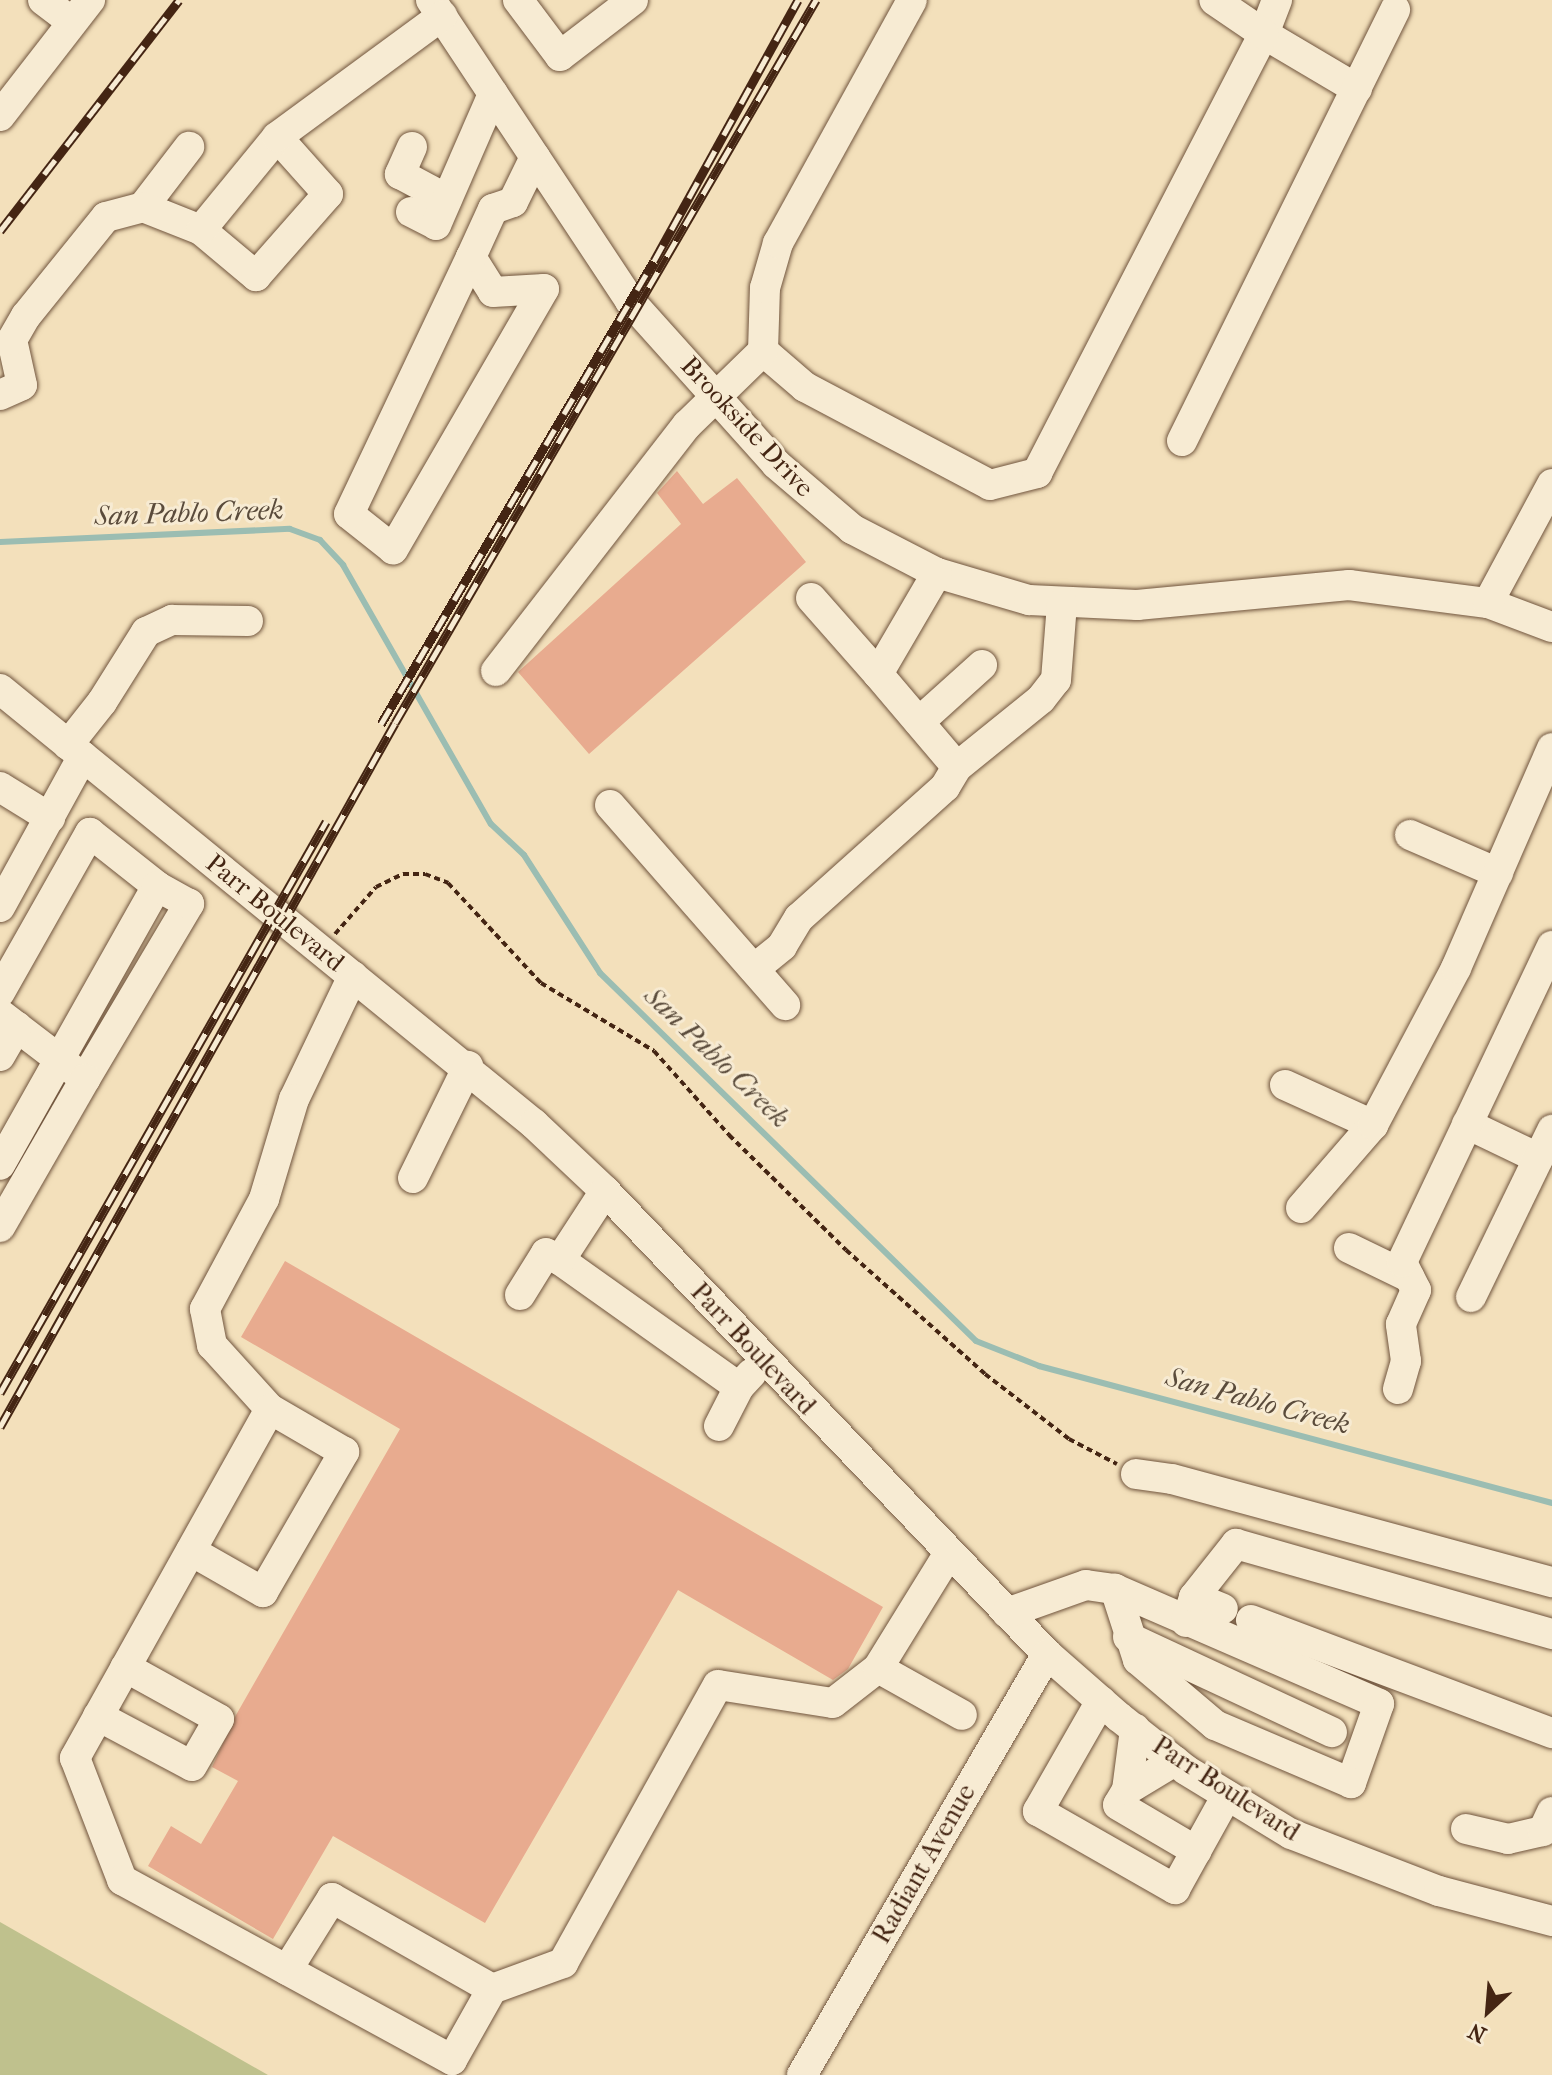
<!DOCTYPE html>
<style>
body{margin:0}
#map{position:relative;width:1552px;height:2075px;overflow:hidden;background:#f3e0bb;font-family:"IM FELL French Canon",serif}
div>[style]{position:absolute}
.green>*{inset:0;background:#bfc18d}
.stream>*{height:6px;margin:-3px;padding:0 3px;transform-origin:3px;border-radius:3px;background:#9bbdb2}
.building>*{inset:0;background:#e8ab8f}
.path>*{height:4px;margin-top:-2px;transform-origin:0;background:repeating-linear-gradient(90deg,#442513 0 6px,transparent 0 10px)}
.roads{filter:drop-shadow(0 0 2px #70543d) drop-shadow(0 0 2px #70543d)}
.minor>*{height:30px;margin:-15px;padding:0 15px;transform-origin:15px;border-radius:15px;background:#f7ebd3}
.rail>*{height:9px;margin-top:-4.5px;transform-origin:0;background:repeating-linear-gradient(90deg,#f7ebd3 0 18px,#442513 0 36px);box-sizing:border-box;border-block:2px solid #442513}
span{translate:-50% -50%;white-space:nowrap;text-align:center;line-height:1.15;-webkit-text-stroke:6px #f7ebd3;paint-order:stroke}
.street-label{font-size:26px;color:#442513}
.water-label{font-size:28px;color:#5a4b3b;font-style:italic}
.north{position:absolute;left:1448px;top:1971px;width:80px;height:80px;-webkit-text-stroke:6px #f7ebd3;paint-order:stroke;rotate:206deg;font-size:22px;font-weight:700;line-height:32px;text-align:center;color:#442513}
.north::after{content:'';display:block;margin:auto;width:28px;height:36px;background:#442513;clip-path:polygon(50% 0,100% 100%,50% 72%,0 100%)}
</style>
<div id="map">
<div class="green">
<div style="clip-path:polygon(0 1922px,268px 2075px,0 2075px)"></div>
</div>
<div class="stream">
<div style="left:0;top:542px;width:290px;rotate:-2.6deg"></div>
<div style="left:290px;top:529px;width:32px;rotate:20deg"></div>
<div style="left:320px;top:540px;width:34px;rotate:47deg"></div>
<div style="left:343px;top:565px;width:298px;rotate:60.3deg"></div>
<div style="left:491px;top:824px;width:45px;rotate:43.2deg"></div>
<div style="left:524px;top:855px;width:140px;rotate:57.2deg"></div>
<div style="left:600px;top:973px;width:526px;rotate:44.38deg"></div>
<div style="left:976px;top:1341px;width:68px;rotate:21.6deg"></div>
<div style="left:1039px;top:1366px;width:531px;rotate:14.95deg"></div>
</div>
<div class="building">
<div style="clip-path:polygon(677px 471px,703px 504px,737px 478px,806px 562px,589px 754px,518px 672px,681px 524px,657px 493px)"></div>
<div style="clip-path:polygon(285px 1261px,883px 1607px,848px 1669px,833px 1680px,678px 1590px,485px 1923px,333px 1836px,273px 1939px,148px 1866px,171px 1826px,201px 1844px,238px 1781px,212px 1767px,236px 1715px,400px 1429px,241px 1337px)"></div>
</div>
<div class="path">
<div style="left:335px;top:934px;width:62px;rotate:-48.9deg"></div>
<div style="left:376px;top:887px;width:30px;rotate:-26deg"></div>
<div style="left:403px;top:874px;width:22px"></div>
<div style="left:425px;top:874px;width:25px;rotate:21deg"></div>
<div style="left:448px;top:883px;width:137px;rotate:47.1deg"></div>
<div style="left:541px;top:983px;width:132px;rotate:31deg"></div>
<div style="left:654px;top:1051px;width:113px;rotate:48.2deg"></div>
<div style="left:729px;top:1135px;width:164px;rotate:44.5deg"></div>
<div style="left:846px;top:1250px;width:186px;rotate:41.7deg"></div>
<div style="left:985px;top:1374px;width:106px;rotate:37.7deg"></div>
<div style="left:1069px;top:1439px;width:54px;rotate:27.5deg"></div>
</div>
<div class="roads">
<div class="minor">
<div style="left:43px;top:0;width:36px;rotate:37deg"></div>
<div style="left:431px;top:0;width:361px;rotate:56.5deg"></div>
<div style="left:630px;top:301px;width:219px;rotate:48.1deg"></div>
<div style="left:776px;top:464px;width:100px;rotate:40.5deg"></div>
<div style="left:852px;top:529px;width:96px;rotate:27.4deg"></div>
<div style="left:937px;top:573px;width:96px;rotate:16.4deg"></div>
<div style="left:1029px;top:600px;width:108px;rotate:2.7deg"></div>
<div style="left:1137px;top:605px;width:213px;rotate:-5.4deg"></div>
<div style="left:1349px;top:585px;width:140px;rotate:7.4deg"></div>
<div style="left:1488px;top:603px;width:68px;rotate:20.6deg"></div>
<div style="left:518px;top:0;width:70px;rotate:53.1deg"></div>
<div style="left:560px;top:56px;width:92px;rotate:-37.5deg"></div>
<div style="left:1277px;top:0;width:36px;rotate:111deg"></div>
<div style="left:1264px;top:34px;width:108px;rotate:30.6deg"></div>
<div style="left:0;top:116px;width:147px;rotate:-52.2deg"></div>
<div style="left:412px;top:147px;width:30px;rotate:114deg"></div>
<div style="left:400px;top:174px;width:53px;rotate:28deg"></div>
<div style="left:143px;top:207px;width:76px;rotate:-52.5deg"></div>
<div style="left:411px;top:212px;width:28px;rotate:27deg"></div>
<div style="left:436px;top:225px;width:143px;rotate:-66.5deg"></div>
<div style="left:201px;top:230px;width:72px;rotate:39.9deg"></div>
<div style="left:256px;top:276px;width:109px;rotate:-48.7deg"></div>
<div style="left:328px;top:194px;width:76px;rotate:-131.8deg"></div>
<div style="left:471px;top:257px;width:41px;rotate:57.8deg"></div>
<div style="left:493px;top:292px;width:51px;rotate:-3.4deg"></div>
<div style="left:544px;top:289px;width:301px;rotate:120.1deg"></div>
<div style="left:393px;top:549px;width:56px;rotate:-141.5deg"></div>
<div style="left:349px;top:514px;width:284px;rotate:-64.6deg"></div>
<div style="left:471px;top:257px;width:53px;rotate:-65.4deg"></div>
<div style="left:493px;top:209px;width:21px;rotate:-19deg"></div>
<div style="left:513px;top:202px;width:50px;rotate:-63.9deg"></div>
<div style="left:763px;top:351px;width:55px;rotate:40.6deg"></div>
<div style="left:805px;top:387px;width:209px;rotate:27.9deg"></div>
<div style="left:990px;top:485px;width:49px;rotate:-14.3deg"></div>
<div style="left:1037px;top:473px;width:494px;rotate:-62.7deg"></div>
<div style="left:1264px;top:34px;width:60px;rotate:-145.8deg"></div>
<div style="left:0;top:395px;width:24px;rotate:-24deg"></div>
<div style="left:22px;top:385px;width:46px;rotate:-102.5deg"></div>
<div style="left:12px;top:340px;width:28px;rotate:-60deg"></div>
<div style="left:26px;top:316px;width:127px;rotate:-51.1deg"></div>
<div style="left:106px;top:217px;width:38px;rotate:-15deg"></div>
<div style="left:143px;top:207px;width:62px;rotate:21.6deg"></div>
<div style="left:201px;top:230px;width:120px;rotate:-50.7deg"></div>
<div style="left:277px;top:137px;width:205px;rotate:-36.3deg"></div>
<div style="left:1182px;top:441px;width:481px;rotate:-63.7deg"></div>
<div style="left:937px;top:573px;width:117px;rotate:120.3deg"></div>
<div style="left:878px;top:674px;width:122px;rotate:49.7deg"></div>
<div style="left:957px;top:767px;width:108px;rotate:-39deg"></div>
<div style="left:1041px;top:699px;width:24px;rotate:-52deg"></div>
<div style="left:1056px;top:680px;width:77px;rotate:-85.5deg"></div>
<div style="left:811px;top:598px;width:101px;rotate:48.6deg"></div>
<div style="left:1488px;top:603px;width:135px;rotate:-61.7deg"></div>
<div style="left:496px;top:671px;width:311px;rotate:-52.2deg"></div>
<div style="left:687px;top:425px;width:106px;rotate:-44.2deg"></div>
<div style="left:763px;top:351px;width:63px;rotate:-88.2deg"></div>
<div style="left:765px;top:288px;width:47px;rotate:-73.9deg"></div>
<div style="left:778px;top:243px;width:277px;rotate:-61.1deg"></div>
<div style="left:0;top:689px;width:689px;rotate:39.17deg"></div>
<div style="left:534px;top:1124px;width:98px;rotate:43.3deg"></div>
<div style="left:605px;top:1191px;width:640px;rotate:46.33deg"></div>
<div style="left:1047px;top:1654px;width:96px;rotate:41.2deg"></div>
<div style="left:1119px;top:1717px;width:85px;rotate:38.3deg"></div>
<div style="left:1186px;top:1770px;width:123px;rotate:31.4deg"></div>
<div style="left:1291px;top:1834px;width:159px;rotate:21.1deg"></div>
<div style="left:1439px;top:1891px;width:117px;rotate:14.9deg"></div>
<div style="left:919px;top:722px;width:85px;rotate:-42.1deg"></div>
<div style="left:68px;top:745px;width:55px;rotate:-51.7deg"></div>
<div style="left:102px;top:702px;width:83px;rotate:-57.8deg"></div>
<div style="left:146px;top:632px;width:29px;rotate:-25deg"></div>
<div style="left:172px;top:620px;width:76px;rotate:0.8deg"></div>
<div style="left:0;top:787px;width:59px;rotate:31.8deg"></div>
<div style="left:610px;top:805px;width:266px;rotate:48.8deg"></div>
<div style="left:1410px;top:835px;width:96px;rotate:23.4deg"></div>
<div style="left:0;top:907px;width:172px;rotate:-61.2deg"></div>
<div style="left:754px;top:969px;width:36px;rotate:-39deg"></div>
<div style="left:782px;top:946px;width:33px;rotate:-59deg"></div>
<div style="left:799px;top:918px;width:196px;rotate:-41.9deg"></div>
<div style="left:945px;top:787px;width:23px;rotate:-59deg"></div>
<div style="left:353px;top:976px;width:136px;rotate:115.6deg"></div>
<div style="left:294px;top:1099px;width:104px;rotate:106.7deg"></div>
<div style="left:264px;top:1199px;width:125px;rotate:118.2deg"></div>
<div style="left:205px;top:1309px;width:37px;rotate:79deg"></div>
<div style="left:212px;top:1345px;width:86px;rotate:47.8deg"></div>
<div style="left:270px;top:1409px;width:400px;rotate:119.2deg"></div>
<div style="left:75px;top:1758px;width:131px;rotate:68.9deg"></div>
<div style="left:122px;top:1880px;width:376px;rotate:28.6deg"></div>
<div style="left:452px;top:2060px;width:81px;rotate:-60.6deg"></div>
<div style="left:492px;top:1989px;width:76px;rotate:-20.1deg"></div>
<div style="left:563px;top:1963px;width:318px;rotate:-60.9deg"></div>
<div style="left:718px;top:1685px;width:116px;rotate:8.9deg"></div>
<div style="left:833px;top:1703px;width:57px;rotate:-37.9deg"></div>
<div style="left:878px;top:1668px;width:135px;rotate:-58.3deg"></div>
<div style="left:0;top:992px;width:183px;rotate:-60.5deg"></div>
<div style="left:90px;top:833px;width:85px;rotate:38.3deg"></div>
<div style="left:157px;top:886px;width:320px;rotate:119.4deg"></div>
<div style="left:0;top:1014px;width:107px;rotate:37.4deg"></div>
<div style="left:85px;top:1079px;width:204px;rotate:-59.3deg"></div>
<div style="left:189px;top:904px;width:37px;rotate:-151deg"></div>
<div style="left:0;top:1056px;width:34px;rotate:-60deg"></div>
<div style="left:1285px;top:1085px;width:97px;rotate:24.4deg"></div>
<div style="left:1467px;top:1124px;width:79px;rotate:25.6deg"></div>
<div style="left:413px;top:1178px;width:125px;rotate:-63.8deg"></div>
<div style="left:605px;top:1191px;width:82px;rotate:123.1deg"></div>
<div style="left:560px;top:1260px;width:219px;rotate:35.4deg"></div>
<div style="left:1301px;top:1208px;width:110px;rotate:-49.1deg"></div>
<div style="left:1373px;top:1125px;width:178px;rotate:-62.1deg"></div>
<div style="left:1456px;top:968px;width:240px;rotate:-66.4deg"></div>
<div style="left:0;top:1227px;width:171px;rotate:-60.1deg"></div>
<div style="left:1349px;top:1248px;width:67px;rotate:25.8deg"></div>
<div style="left:520px;top:1295px;width:49px;rotate:-58.2deg"></div>
<div style="left:546px;top:1253px;width:16px;rotate:27deg"></div>
<div style="left:1471px;top:1297px;width:186px;rotate:-64.1deg"></div>
<div style="left:1398px;top:1389px;width:29px;rotate:-74deg"></div>
<div style="left:1406px;top:1361px;width:37px;rotate:-98deg"></div>
<div style="left:1401px;top:1324px;width:37px;rotate:-66deg"></div>
<div style="left:1416px;top:1290px;width:31px;rotate:-117deg"></div>
<div style="left:1402px;top:1262px;width:350px;rotate:-64.6deg"></div>
<div style="left:719px;top:1426px;width:44px;rotate:-62.9deg"></div>
<div style="left:739px;top:1387px;width:18px;rotate:-47deg"></div>
<div style="left:1136px;top:1474px;width:36px;rotate:8deg"></div>
<div style="left:1172px;top:1479px;width:394px;rotate:15.2deg"></div>
<div style="left:191px;top:1551px;width:83px;rotate:29.7deg"></div>
<div style="left:263px;top:1592px;width:162px;rotate:-59.9deg"></div>
<div style="left:344px;top:1452px;width:86px;rotate:-149.8deg"></div>
<div style="left:1194px;top:1597px;width:31px;rotate:22deg"></div>
<div style="left:1007px;top:1613px;width:84px;rotate:-19.5deg"></div>
<div style="left:1086px;top:1585px;width:29px;rotate:8deg"></div>
<div style="left:1115px;top:1589px;width:288px;rotate:23.5deg"></div>
<div style="left:1379px;top:1704px;width:84px;rotate:109.5deg"></div>
<div style="left:1351px;top:1783px;width:148px;rotate:-156.9deg"></div>
<div style="left:1215px;top:1725px;width:101px;rotate:-139.8deg"></div>
<div style="left:1138px;top:1660px;width:75px;rotate:-107.9deg"></div>
<div style="left:1251px;top:1620px;width:322px;rotate:20.6deg"></div>
<div style="left:1186px;top:1622px;width:26px;rotate:-72deg"></div>
<div style="left:1194px;top:1597px;width:68px;rotate:-51.6deg"></div>
<div style="left:1236px;top:1544px;width:329px;rotate:15.9deg"></div>
<div style="left:1128px;top:1637px;width:225px;rotate:25deg"></div>
<div style="left:878px;top:1668px;width:96px;rotate:29.2deg"></div>
<div style="left:1101px;top:1701px;width:127px;rotate:119.8deg"></div>
<div style="left:1038px;top:1811px;width:158px;rotate:29.7deg"></div>
<div style="left:1175px;top:1889px;width:107px;rotate:-61deg"></div>
<div style="left:98px;top:1716px;width:106px;rotate:28deg"></div>
<div style="left:192px;top:1766px;width:54px;rotate:-60.1deg"></div>
<div style="left:219px;top:1719px;width:107px;rotate:-151deg"></div>
<div style="left:1175px;top:1761px;width:56px;rotate:148.9deg"></div>
<div style="left:1127px;top:1790px;width:17px;rotate:121deg"></div>
<div style="left:1118px;top:1805px;width:91px;rotate:30.5deg"></div>
<div style="left:1127px;top:1790px;width:62px;rotate:-82.5deg"></div>
<div style="left:1466px;top:1829px;width:43px;rotate:13.4deg"></div>
<div style="left:1508px;top:1839px;width:36px;rotate:-13deg"></div>
<div style="left:1543px;top:1831px;width:21px;rotate:-65deg"></div>
<div style="left:287px;top:1970px;width:85px;rotate:-58deg"></div>
<div style="left:332px;top:1898px;width:184px;rotate:29.6deg"></div>
<div style="left:802px;top:2075px;width:487px;rotate:-59.8deg"></div>
</div>
</div>
<div class="rail">
<div style="left:0;top:231px;width:292px;rotate:-52.2deg"></div>
<div style="left:381px;top:724px;width:537px;rotate:-59.48deg"></div>
<div style="left:654px;top:261px;width:298px;rotate:-61.1deg"></div>
<div style="left:0;top:1393px;width:658px;rotate:-60.28deg"></div>
<div style="left:0;top:1427px;width:807px;rotate:-60.7deg"></div>
<div style="left:395px;top:723px;width:837px;rotate:-59.79deg"></div>
</div>
<div class="street-label">
<span style="left:747px;top:427px;rotate:47deg">Brookside Drive</span>
<span style="left:275px;top:913px;rotate:39deg">Parr Boulevard</span>
<span style="left:753px;top:1349px;rotate:47deg">Parr Boulevard</span>
<span style="left:1226px;top:1789px;rotate:33deg">Parr Boulevard</span>
<span style="left:924px;top:1864px;rotate:-60deg">Radiant Avenue</span>
</div>
<div class="water-label">
<span style="left:189px;top:513px;rotate:-2deg">San Pablo Creek</span>
<span style="left:717px;top:1057px;rotate:44deg">San Pablo Creek</span>
<span style="left:1258px;top:1401px;rotate:15deg">San Pablo Creek</span>
</div>
<div class="north">N</div>
</div>
